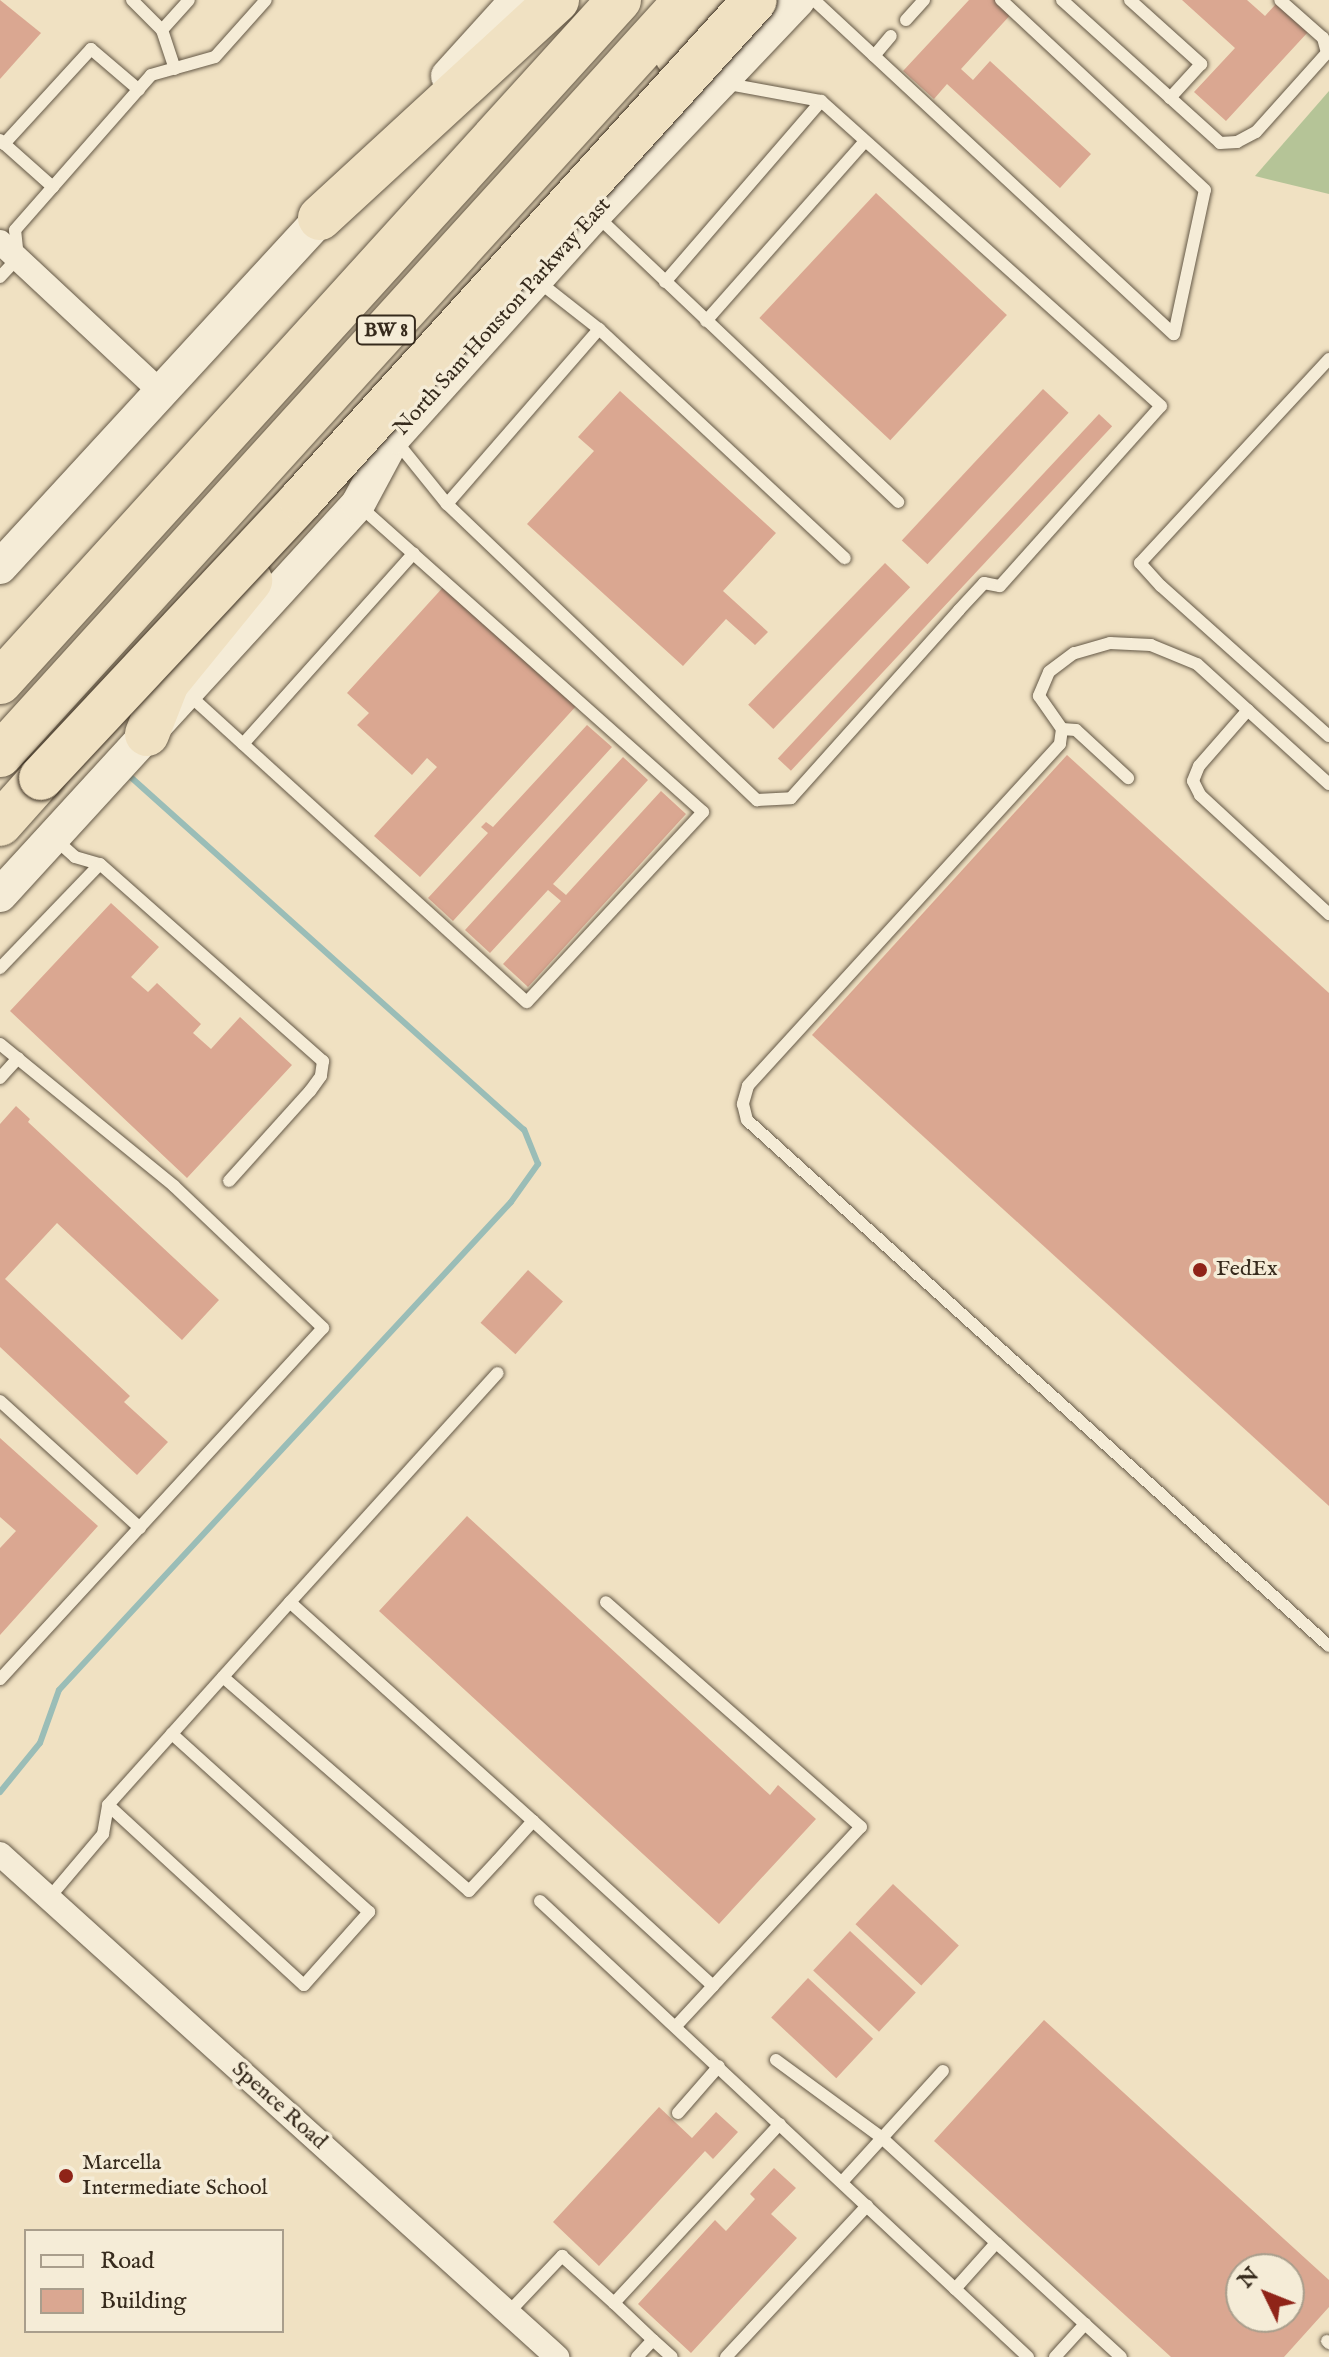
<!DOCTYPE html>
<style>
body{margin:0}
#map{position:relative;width:1329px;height:2357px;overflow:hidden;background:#f0e1c2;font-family:"IM FELL English",serif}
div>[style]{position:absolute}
.green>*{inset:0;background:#b5c497}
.stream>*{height:6px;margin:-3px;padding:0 3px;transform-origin:3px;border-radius:3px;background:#9abdb7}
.building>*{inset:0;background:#daa791;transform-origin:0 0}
.roads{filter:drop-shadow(0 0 2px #645846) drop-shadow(0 0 2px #645846)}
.service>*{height:12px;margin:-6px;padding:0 6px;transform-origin:6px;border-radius:6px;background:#f5ecd7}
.minor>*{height:24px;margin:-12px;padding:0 12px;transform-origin:12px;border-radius:12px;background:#f5ecd7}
.secondary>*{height:34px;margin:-17px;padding:0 17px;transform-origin:17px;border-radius:17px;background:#f5ecd7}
.motorway>*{height:44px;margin:-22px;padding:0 22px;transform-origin:22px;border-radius:22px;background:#f0e1c2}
.bridges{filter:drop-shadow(0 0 2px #362a1c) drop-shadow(0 0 2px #362a1c)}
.motorway-bridge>*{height:44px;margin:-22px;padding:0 22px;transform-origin:22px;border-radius:22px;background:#f0e1c2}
.dots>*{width:22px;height:22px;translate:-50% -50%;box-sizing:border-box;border:4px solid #f5ecd7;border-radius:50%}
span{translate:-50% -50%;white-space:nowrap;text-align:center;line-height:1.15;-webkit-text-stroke:7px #f5ecd7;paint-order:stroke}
.shield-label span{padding:2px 6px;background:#f5ecd7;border:2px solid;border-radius:6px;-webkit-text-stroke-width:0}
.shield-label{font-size:20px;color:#362a1c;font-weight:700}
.street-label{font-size:22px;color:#362a1c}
.poi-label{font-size:22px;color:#362a1c}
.left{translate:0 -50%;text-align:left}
.legend{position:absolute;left:24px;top:2229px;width:260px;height:104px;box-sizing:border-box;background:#f5ecd7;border:2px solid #a99e8c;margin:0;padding:10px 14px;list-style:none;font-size:24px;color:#362a1c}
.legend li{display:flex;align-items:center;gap:16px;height:40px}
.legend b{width:40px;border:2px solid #a99e8c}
.north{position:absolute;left:1225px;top:2253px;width:80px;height:80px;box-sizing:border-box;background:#f5ecd7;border:2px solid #a99e8c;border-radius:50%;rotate:313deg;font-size:22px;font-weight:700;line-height:32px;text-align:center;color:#362a1c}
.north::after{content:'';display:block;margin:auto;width:28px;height:36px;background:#8f2418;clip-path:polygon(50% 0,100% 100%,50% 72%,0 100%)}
</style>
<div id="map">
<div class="green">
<div style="clip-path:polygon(1329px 91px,1329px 194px,1255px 176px)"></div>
</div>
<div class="stream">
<div style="left:0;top:1792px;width:63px;rotate:-50.8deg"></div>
<div style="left:40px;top:1743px;width:56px;rotate:-70.3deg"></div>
<div style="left:59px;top:1690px;width:665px;rotate:-47.19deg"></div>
<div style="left:511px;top:1202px;width:47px;rotate:-54.6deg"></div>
<div style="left:538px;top:1164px;width:37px;rotate:-112deg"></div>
<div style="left:524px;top:1130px;width:536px;rotate:-138.1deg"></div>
</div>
<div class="building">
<div style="clip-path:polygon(0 0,41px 33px,0 79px)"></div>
<div style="clip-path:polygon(969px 0,1000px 0,1013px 12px,961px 69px,973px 80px,990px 61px,1091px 154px,1060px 188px,947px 84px,934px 99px,903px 71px)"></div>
<div style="clip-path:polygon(1182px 0,1247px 0,1265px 16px,1276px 4px,1308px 32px,1226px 121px,1194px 92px,1235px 48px)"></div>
<div style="left:876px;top:193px;width:179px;height:171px;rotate:43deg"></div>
<div style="left:1043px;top:389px;width:35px;height:207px;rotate:43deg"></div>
<div style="clip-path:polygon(620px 391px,776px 533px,723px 591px,768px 632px,755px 645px,726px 619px,683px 666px,527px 524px,594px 451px,578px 437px)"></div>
<div style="left:1099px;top:414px;width:18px;height:471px;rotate:43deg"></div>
<div style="left:885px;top:563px;width:35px;height:197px;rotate:44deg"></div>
<div style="clip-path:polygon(446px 584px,578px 704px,420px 877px,374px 836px,437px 767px,427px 758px,412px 775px,357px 725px,369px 713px,347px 693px)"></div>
<div style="clip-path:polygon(587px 725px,612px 747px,453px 921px,428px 898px,488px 833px,481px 827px,486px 822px,493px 827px)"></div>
<div style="clip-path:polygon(1067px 755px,1329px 993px,1329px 1506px,812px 1035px)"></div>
<div style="clip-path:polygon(623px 757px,648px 780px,553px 884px,566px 895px,661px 791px,686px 814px,528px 987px,503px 964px,561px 901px,548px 890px,490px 953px,465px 930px)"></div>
<div style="clip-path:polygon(111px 903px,159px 947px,131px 977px,148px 992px,157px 983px,201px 1024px,193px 1033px,211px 1049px,240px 1017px,292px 1065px,187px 1178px,10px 1011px)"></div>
<div style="clip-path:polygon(16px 1106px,30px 1119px,28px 1122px,219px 1300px,182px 1340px,57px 1223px,5px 1279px,130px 1396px,124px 1402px,168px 1442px,137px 1475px,0 1347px,0 1124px)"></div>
<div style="left:528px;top:1270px;width:47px;height:71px;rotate:42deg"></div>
<div style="clip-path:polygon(0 1438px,98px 1526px,0 1635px,0 1548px,16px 1531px,0 1517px)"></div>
<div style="clip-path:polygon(467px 1516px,770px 1795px,778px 1785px,816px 1819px,719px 1924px,379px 1611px)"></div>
<div style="left:893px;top:1884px;width:90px;height:55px;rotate:43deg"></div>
<div style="left:850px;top:1931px;width:90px;height:54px;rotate:43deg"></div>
<div style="left:808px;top:1978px;width:89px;height:54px;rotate:43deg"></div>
<div style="clip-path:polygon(evenodd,1044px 2020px,1329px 2280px,1329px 2307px,1284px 2357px,1171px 2357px,934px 2141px,1044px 2020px,1241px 2269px,1289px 2269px,1289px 2317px,1241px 2317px,1241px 2269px)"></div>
<div style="clip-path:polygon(659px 2107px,692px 2138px,716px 2112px,738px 2132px,713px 2159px,705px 2151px,599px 2266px,553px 2222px)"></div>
<div style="clip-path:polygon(774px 2168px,796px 2188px,771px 2214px,797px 2238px,691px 2353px,638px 2304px,715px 2220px,726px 2231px,755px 2199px,750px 2194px)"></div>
</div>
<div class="roads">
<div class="service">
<div style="left:132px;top:0;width:42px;rotate:45deg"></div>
<div style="left:162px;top:30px;width:41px;rotate:71.6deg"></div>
<div style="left:814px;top:0;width:491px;rotate:42.9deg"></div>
<div style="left:1174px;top:334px;width:147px;rotate:-77.9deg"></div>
<div style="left:1205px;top:190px;width:279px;rotate:-137deg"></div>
<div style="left:1062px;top:0;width:213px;rotate:42.1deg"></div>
<div style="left:1220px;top:143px;width:17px;rotate:-3deg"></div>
<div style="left:1237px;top:142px;width:21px;rotate:-28deg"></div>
<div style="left:1256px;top:132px;width:106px;rotate:-48.1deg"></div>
<div style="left:1327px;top:53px;width:16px;rotate:-105deg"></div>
<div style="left:1323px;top:38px;width:57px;rotate:-138.5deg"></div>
<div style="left:1130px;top:0;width:96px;rotate:42deg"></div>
<div style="left:1201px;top:64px;width:46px;rotate:132.4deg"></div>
<div style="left:906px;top:20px;width:27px;rotate:-48deg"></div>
<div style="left:162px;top:30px;width:40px;rotate:-48deg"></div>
<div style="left:874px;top:56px;width:26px;rotate:-50deg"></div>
<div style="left:0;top:140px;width:71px;rotate:41.6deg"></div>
<div style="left:4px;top:144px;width:129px;rotate:-47.5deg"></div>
<div style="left:91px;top:49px;width:63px;rotate:40.5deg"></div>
<div style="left:598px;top:217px;width:414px;rotate:43.5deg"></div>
<div style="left:0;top:277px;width:26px;rotate:-47deg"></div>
<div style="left:18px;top:258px;width:28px;rotate:-96deg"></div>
<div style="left:15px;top:230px;width:206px;rotate:-48.7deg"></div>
<div style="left:151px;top:75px;width:66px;rotate:-15.7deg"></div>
<div style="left:215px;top:57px;width:76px;rotate:-48.2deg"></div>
<div style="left:539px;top:282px;width:76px;rotate:38.1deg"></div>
<div style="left:599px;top:329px;width:336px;rotate:43deg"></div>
<div style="left:665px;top:282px;width:239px;rotate:-49.2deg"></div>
<div style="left:706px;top:321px;width:240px;rotate:-48.5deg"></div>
<div style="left:1329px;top:359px;width:278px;rotate:132.8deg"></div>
<div style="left:1140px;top:563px;width:31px;rotate:48deg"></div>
<div style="left:1161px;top:586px;width:225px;rotate:41.8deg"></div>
<div style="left:396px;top:441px;width:81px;rotate:51deg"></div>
<div style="left:447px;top:504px;width:429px;rotate:43.7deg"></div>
<div style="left:757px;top:800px;width:34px;rotate:-3deg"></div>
<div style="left:791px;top:798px;width:252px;rotate:-48.2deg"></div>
<div style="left:959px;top:610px;width:37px;rotate:-47deg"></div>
<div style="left:984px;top:583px;width:16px;rotate:11deg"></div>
<div style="left:1000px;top:586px;width:241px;rotate:-48.2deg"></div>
<div style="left:1161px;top:406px;width:457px;rotate:-138.1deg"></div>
<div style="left:821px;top:101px;width:100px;rotate:-169.6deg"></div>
<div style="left:447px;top:504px;width:232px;rotate:-49deg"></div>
<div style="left:187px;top:693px;width:459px;rotate:42.3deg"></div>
<div style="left:527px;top:1002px;width:259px;rotate:-47.2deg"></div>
<div style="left:703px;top:812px;width:458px;rotate:-138.3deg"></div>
<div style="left:1248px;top:710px;width:74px;rotate:131.2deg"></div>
<div style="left:1199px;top:766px;width:16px;rotate:112deg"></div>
<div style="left:1193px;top:781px;width:16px;rotate:63deg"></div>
<div style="left:1200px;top:795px;width:176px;rotate:42.7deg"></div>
<div style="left:1062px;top:729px;width:14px;rotate:4deg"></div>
<div style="left:1076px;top:730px;width:71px;rotate:42.7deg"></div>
<div style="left:243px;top:744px;width:256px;rotate:-48.2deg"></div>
<div style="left:1329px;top:784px;width:178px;rotate:-137.7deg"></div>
<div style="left:1197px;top:664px;width:50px;rotate:-157.6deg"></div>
<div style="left:1151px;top:645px;width:41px;rotate:-177.2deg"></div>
<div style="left:1110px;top:643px;width:37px;rotate:164deg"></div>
<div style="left:1074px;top:653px;width:31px;rotate:143deg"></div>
<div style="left:1049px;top:672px;width:26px;rotate:113deg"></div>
<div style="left:1039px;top:696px;width:40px;rotate:55.1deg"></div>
<div style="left:1062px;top:729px;width:15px;rotate:98deg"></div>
<div style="left:1060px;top:744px;width:463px;rotate:132.4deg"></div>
<div style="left:748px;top:1086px;width:19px;rotate:106deg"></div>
<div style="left:743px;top:1104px;width:16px;rotate:76deg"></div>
<div style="left:747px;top:1120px;width:784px;rotate:42.11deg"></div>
<div style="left:54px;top:838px;width:28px;rotate:42deg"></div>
<div style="left:75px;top:857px;width:26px;rotate:16deg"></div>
<div style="left:100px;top:864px;width:298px;rotate:41.5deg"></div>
<div style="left:323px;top:1061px;width:15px;rotate:98deg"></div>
<div style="left:321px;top:1076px;width:19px;rotate:126deg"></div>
<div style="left:310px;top:1091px;width:121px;rotate:132deg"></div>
<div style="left:0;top:968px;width:144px;rotate:-46.1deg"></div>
<div style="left:0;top:1044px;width:225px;rotate:39.2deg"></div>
<div style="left:174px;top:1186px;width:206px;rotate:43.6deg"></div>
<div style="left:323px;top:1328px;width:477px;rotate:132.6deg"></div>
<div style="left:0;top:1078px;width:27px;rotate:-48deg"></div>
<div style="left:0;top:1401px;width:189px;rotate:42.2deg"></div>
<div style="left:223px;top:1677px;width:326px;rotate:41deg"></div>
<div style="left:469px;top:1891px;width:41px;rotate:-47deg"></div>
<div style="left:497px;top:1861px;width:54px;rotate:-48deg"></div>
<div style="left:533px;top:1821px;width:327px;rotate:-138deg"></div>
<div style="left:290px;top:1602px;width:309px;rotate:-47.8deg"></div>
<div style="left:108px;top:1805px;width:266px;rotate:42.6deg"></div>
<div style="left:304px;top:1985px;width:98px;rotate:-48.3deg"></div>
<div style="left:369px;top:1912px;width:266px;rotate:-137.9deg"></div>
<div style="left:533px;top:1821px;width:244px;rotate:42.5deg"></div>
<div style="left:713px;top:1986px;width:217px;rotate:-47.1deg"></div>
<div style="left:861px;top:1827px;width:340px;rotate:-138.6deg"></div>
<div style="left:49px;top:1898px;width:84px;rotate:-49.8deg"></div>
<div style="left:103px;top:1834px;width:29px;rotate:-80deg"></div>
<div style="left:108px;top:1805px;width:273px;rotate:-48.1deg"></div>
<div style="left:540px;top:1901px;width:668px;rotate:43.06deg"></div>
<div style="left:676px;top:2026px;width:54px;rotate:-47.2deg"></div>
<div style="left:776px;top:2060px;width:132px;rotate:36.3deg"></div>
<div style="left:882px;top:2138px;width:324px;rotate:42.5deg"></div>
<div style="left:678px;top:2113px;width:62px;rotate:-48.9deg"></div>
<div style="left:842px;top:2182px;width:150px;rotate:-47.7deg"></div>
<div style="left:955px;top:2289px;width:62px;rotate:-48.3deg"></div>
<div style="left:508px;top:2313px;width:79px;rotate:-46.5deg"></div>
<div style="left:562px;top:2256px;width:70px;rotate:42.1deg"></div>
<div style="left:653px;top:2340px;width:54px;rotate:-136.5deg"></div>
<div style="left:614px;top:2303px;width:244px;rotate:-47.2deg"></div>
<div style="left:1327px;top:2341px;width:3px;rotate:45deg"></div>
<div style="left:637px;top:2357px;width:23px;rotate:-47deg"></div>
<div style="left:653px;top:2340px;width:25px;rotate:42deg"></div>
<div style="left:726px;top:2357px;width:207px;rotate:-47deg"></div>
<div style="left:1055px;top:2357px;width:45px;rotate:-47.7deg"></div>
</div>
<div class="minor">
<div style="left:0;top:242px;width:221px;rotate:43deg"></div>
<div style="left:0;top:1854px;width:751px;rotate:42.08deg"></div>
</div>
<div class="secondary">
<div style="left:448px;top:76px;width:103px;rotate:-47.8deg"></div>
<div style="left:0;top:567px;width:500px;rotate:-47.4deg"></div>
<div style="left:0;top:895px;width:530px;rotate:-47.52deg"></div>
<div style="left:358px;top:504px;width:76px;rotate:-61.8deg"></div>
<div style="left:394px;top:437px;width:300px;rotate:-48deg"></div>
<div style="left:595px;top:214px;width:295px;rotate:-46.5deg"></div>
</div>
<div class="motorway">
<div style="left:677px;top:56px;width:72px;rotate:-50.6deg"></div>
<div style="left:320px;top:218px;width:322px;rotate:-42.6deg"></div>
<div style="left:0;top:682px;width:921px;rotate:-47.77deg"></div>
<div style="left:147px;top:734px;width:55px;rotate:-68.6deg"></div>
<div style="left:167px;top:683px;width:132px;rotate:-50.9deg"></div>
<div style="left:0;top:755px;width:1020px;rotate:-47.74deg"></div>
<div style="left:0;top:824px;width:62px;rotate:-48.3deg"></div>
</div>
</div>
<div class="bridges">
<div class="motorway-bridge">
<div style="left:41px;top:778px;width:381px;rotate:-46.9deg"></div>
<div style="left:301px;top:500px;width:675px;rotate:-47.76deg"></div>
</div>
</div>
<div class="dots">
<div style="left:1200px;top:1270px;background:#8f2418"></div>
<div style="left:66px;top:2176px;background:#8f2418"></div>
</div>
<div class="shield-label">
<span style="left:386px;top:330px">BW 8</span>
</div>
<div class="street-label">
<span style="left:503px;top:317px;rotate:-48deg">North Sam Houston Parkway East</span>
<span style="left:279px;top:2106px;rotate:42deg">Spence Road</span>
</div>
<div class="poi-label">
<span class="left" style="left:1216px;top:1270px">FedEx</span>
<span class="left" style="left:82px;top:2176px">Marcella<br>Intermediate School</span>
</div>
<ul class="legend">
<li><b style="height:10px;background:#f5ecd7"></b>Road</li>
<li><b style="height:22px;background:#daa791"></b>Building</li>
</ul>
<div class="north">N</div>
</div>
